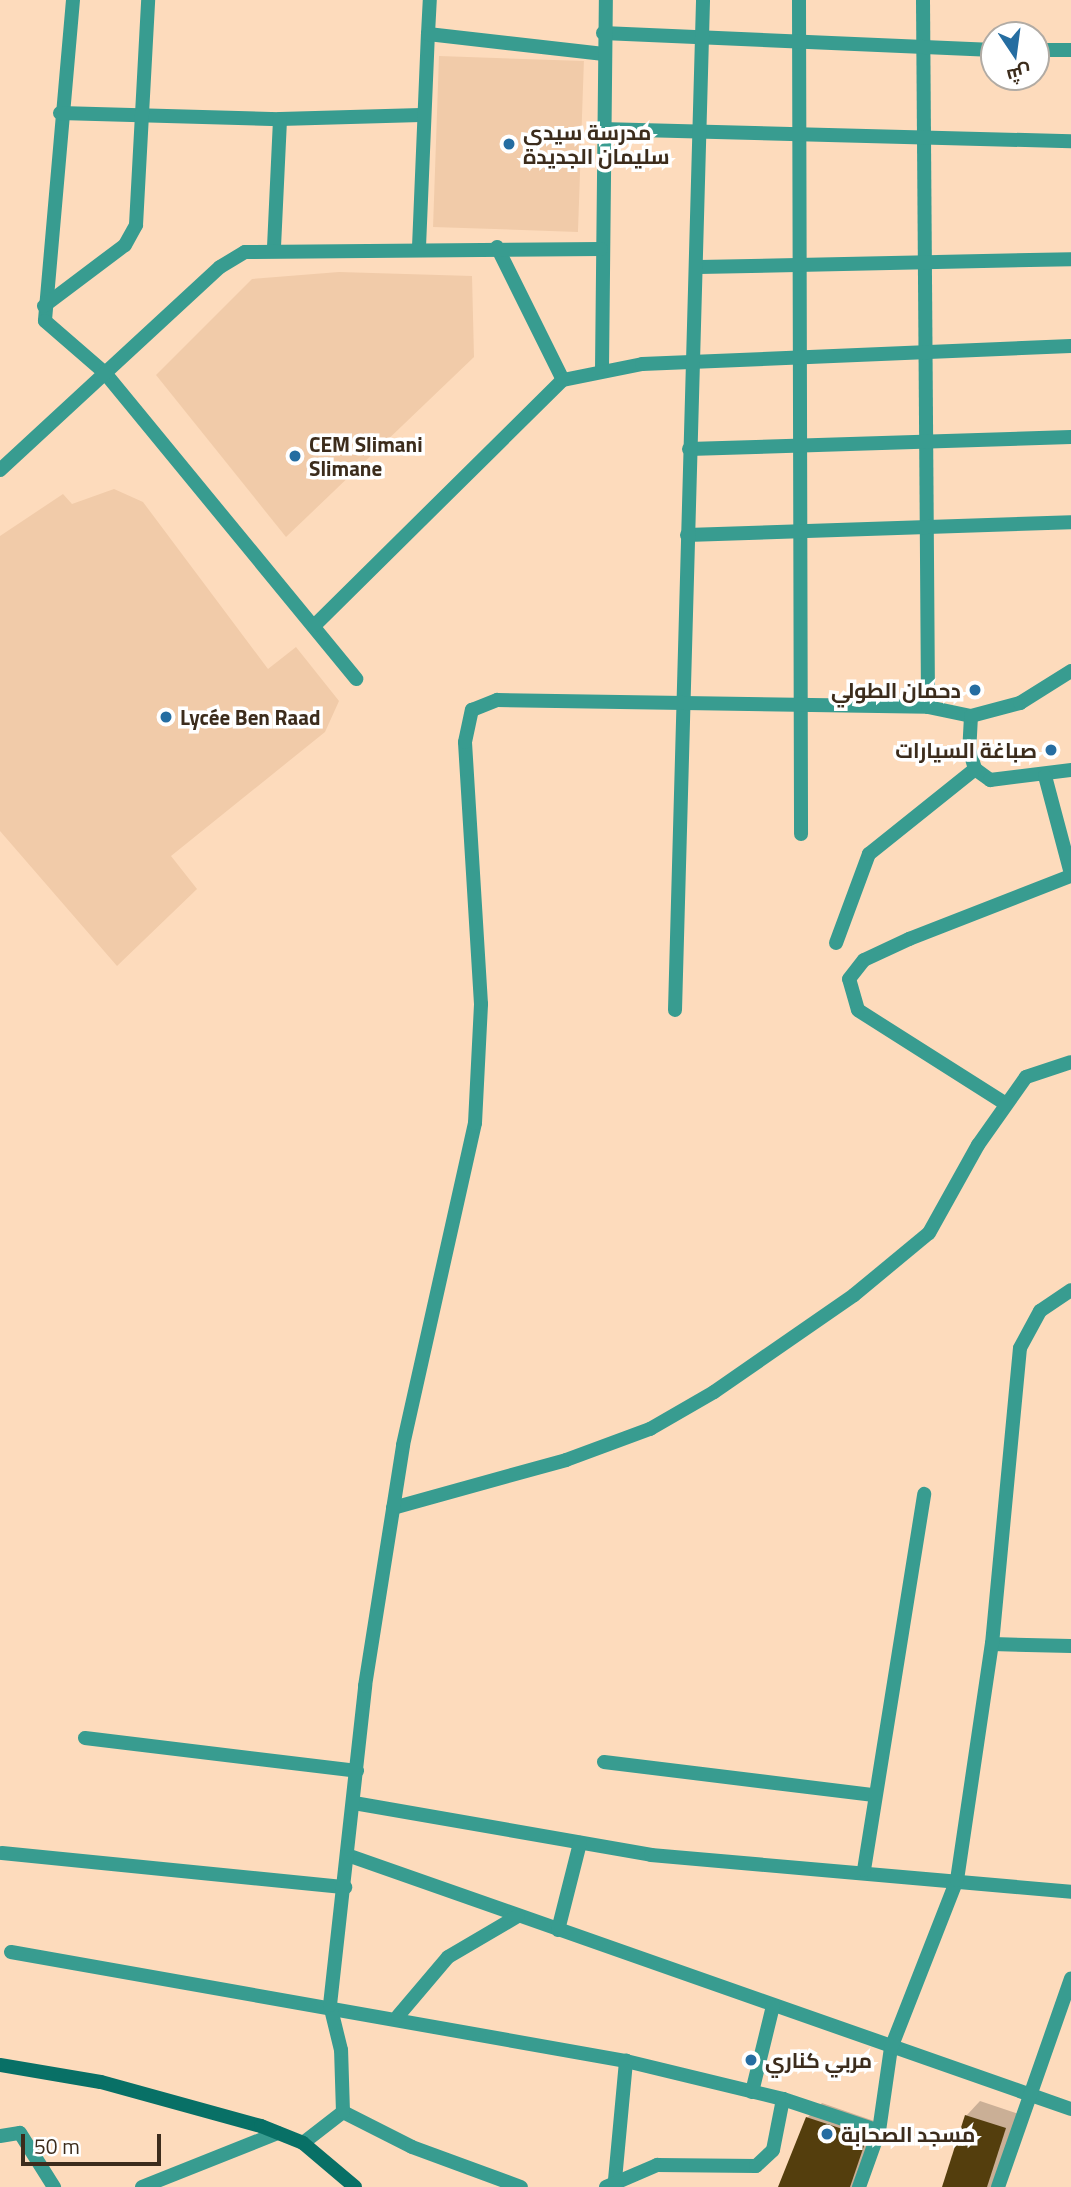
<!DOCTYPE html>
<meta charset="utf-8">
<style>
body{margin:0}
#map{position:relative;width:1071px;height:2187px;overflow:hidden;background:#fddbbc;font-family:"Titillium Web",Cairo,sans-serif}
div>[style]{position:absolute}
.built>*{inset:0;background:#f1cba9;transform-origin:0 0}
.shadow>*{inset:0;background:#0003}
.building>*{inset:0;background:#543e0d}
.street>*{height:14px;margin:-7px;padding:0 7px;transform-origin:7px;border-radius:7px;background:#389c90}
.secondary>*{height:14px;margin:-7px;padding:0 7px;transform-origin:7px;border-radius:7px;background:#087066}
.dots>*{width:19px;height:19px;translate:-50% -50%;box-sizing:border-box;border:4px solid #fff;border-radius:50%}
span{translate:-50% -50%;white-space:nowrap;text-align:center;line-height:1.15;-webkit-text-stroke:7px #fff;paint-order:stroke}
.poi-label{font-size:21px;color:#3c2c1c;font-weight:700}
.left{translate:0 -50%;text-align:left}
.right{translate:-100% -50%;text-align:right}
.north{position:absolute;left:980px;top:21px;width:70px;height:70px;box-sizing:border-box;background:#fff;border:2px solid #b1aba4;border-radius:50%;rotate:167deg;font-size:19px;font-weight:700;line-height:28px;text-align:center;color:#3c2c1c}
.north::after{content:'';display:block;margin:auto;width:24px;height:32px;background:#256da1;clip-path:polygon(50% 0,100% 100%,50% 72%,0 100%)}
.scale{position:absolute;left:21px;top:2134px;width:140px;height:32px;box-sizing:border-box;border:4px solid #3c2c1c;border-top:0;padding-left:9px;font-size:21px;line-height:24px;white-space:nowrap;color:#3c2c1c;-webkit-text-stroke:5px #fff;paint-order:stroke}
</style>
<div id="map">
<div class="built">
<div style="left:439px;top:56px;width:145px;height:171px;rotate:2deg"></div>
<div style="clip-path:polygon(339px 272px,472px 276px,474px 357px,286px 537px,156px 375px,252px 279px)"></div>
<div style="clip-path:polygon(114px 489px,143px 502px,268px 669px,296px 647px,339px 701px,325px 732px,171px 856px,197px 889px,117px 966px,0 831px,0 536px,63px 494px,72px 504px)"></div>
</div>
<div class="shadow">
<div style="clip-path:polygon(980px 2101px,1019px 2114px,996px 2187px,943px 2187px,966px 2116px)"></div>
<div style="clip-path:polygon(822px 2103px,880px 2123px,857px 2187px,780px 2187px,807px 2118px)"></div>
</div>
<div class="building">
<div style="clip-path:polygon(965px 2115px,1006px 2128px,987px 2187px,942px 2187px)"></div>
<div style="clip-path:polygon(806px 2117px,867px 2137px,850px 2187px,778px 2187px)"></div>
</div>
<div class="street">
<div style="left:73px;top:0;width:322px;rotate:95deg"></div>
<div style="left:45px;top:321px;width:79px;rotate:40.9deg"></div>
<div style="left:105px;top:373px;width:396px;rotate:50.6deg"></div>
<div style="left:799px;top:0;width:834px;rotate:89.86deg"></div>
<div style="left:923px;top:0;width:707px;rotate:89.59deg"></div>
<div style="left:603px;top:33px;width:391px;rotate:2.5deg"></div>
<div style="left:428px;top:34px;width:34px;rotate:-87deg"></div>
<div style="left:1036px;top:50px;width:35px"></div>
<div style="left:60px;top:113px;width:220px;rotate:1.6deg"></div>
<div style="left:280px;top:119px;width:141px;rotate:-1.6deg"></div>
<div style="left:601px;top:129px;width:470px;rotate:1.5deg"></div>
<div style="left:274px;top:247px;width:128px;rotate:-87.3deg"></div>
<div style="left:419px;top:247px;width:213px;rotate:-87.6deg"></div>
<div style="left:428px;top:34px;width:177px;rotate:6.5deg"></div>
<div style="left:497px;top:247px;width:148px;rotate:63.6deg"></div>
<div style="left:699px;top:267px;width:372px;rotate:-1.2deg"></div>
<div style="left:44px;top:306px;width:101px;rotate:-37deg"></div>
<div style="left:125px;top:245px;width:23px;rotate:-61deg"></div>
<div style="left:136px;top:225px;width:225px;rotate:-86.9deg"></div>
<div style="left:602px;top:369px;width:369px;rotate:-89.4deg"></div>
<div style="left:689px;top:449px;width:382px;rotate:-1.8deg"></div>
<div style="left:0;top:470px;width:299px;rotate:-42.7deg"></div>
<div style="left:220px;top:267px;width:29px;rotate:-31deg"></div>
<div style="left:245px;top:252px;width:356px;rotate:-0.5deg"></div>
<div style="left:687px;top:535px;width:384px;rotate:-1.9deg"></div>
<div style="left:315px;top:625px;width:349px;rotate:-44.7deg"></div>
<div style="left:563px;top:380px;width:81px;rotate:-11.4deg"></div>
<div style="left:642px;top:364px;width:429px;rotate:-2.4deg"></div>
<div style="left:971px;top:716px;width:33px;rotate:93deg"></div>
<div style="left:969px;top:749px;width:21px;rotate:73deg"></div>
<div style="left:975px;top:769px;width:19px;rotate:36deg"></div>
<div style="left:990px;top:780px;width:82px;rotate:-7deg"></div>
<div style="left:1045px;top:776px;width:101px;rotate:75.1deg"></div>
<div style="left:836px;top:943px;width:95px;rotate:-69.7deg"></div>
<div style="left:869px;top:854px;width:136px;rotate:-38.7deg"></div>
<div style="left:675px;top:1010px;width:1010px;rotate:-88.41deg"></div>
<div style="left:1006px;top:1104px;width:175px;rotate:-147.6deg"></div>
<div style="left:858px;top:1010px;width:32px;rotate:-106deg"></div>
<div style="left:849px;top:979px;width:24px;rotate:-52deg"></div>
<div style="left:864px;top:960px;width:50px;rotate:-25deg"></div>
<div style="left:909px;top:939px;width:174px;rotate:-21.3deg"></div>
<div style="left:393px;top:1508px;width:180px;rotate:-15.5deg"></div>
<div style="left:566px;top:1460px;width:90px;rotate:-20.3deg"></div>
<div style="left:650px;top:1429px;width:74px;rotate:-30deg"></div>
<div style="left:714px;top:1392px;width:170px;rotate:-34.7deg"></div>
<div style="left:854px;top:1295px;width:97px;rotate:-39.6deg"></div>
<div style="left:929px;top:1233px;width:101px;rotate:-60.9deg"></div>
<div style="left:978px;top:1145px;width:83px;rotate:-54.8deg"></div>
<div style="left:1026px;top:1077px;width:47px;rotate:-18.4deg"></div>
<div style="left:992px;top:1644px;width:79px;rotate:1.5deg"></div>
<div style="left:85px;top:1738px;width:274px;rotate:6.9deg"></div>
<div style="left:604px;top:1762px;width:270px;rotate:7deg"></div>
<div style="left:354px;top:1803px;width:302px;rotate:9.9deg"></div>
<div style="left:651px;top:1855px;width:422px;rotate:5deg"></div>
<div style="left:2px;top:1853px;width:345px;rotate:5.7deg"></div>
<div style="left:350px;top:1856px;width:764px;rotate:19.34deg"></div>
<div style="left:864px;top:1870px;width:381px;rotate:-80.9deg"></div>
<div style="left:558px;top:1930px;width:90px;rotate:-75.8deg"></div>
<div style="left:11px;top:1952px;width:625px;rotate:10.05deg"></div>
<div style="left:626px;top:2061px;width:162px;rotate:13.6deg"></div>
<div style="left:783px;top:2099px;width:101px;rotate:18.4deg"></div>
<div style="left:398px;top:2016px;width:77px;rotate:-49.7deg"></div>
<div style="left:448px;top:1957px;width:81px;rotate:-30.4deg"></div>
<div style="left:752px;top:2092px;width:89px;rotate:-76.3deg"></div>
<div style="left:343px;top:2112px;width:77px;rotate:26.9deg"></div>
<div style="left:412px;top:2147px;width:116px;rotate:20.2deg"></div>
<div style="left:0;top:2136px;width:20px;rotate:-9deg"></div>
<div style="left:20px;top:2133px;width:64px;rotate:57.8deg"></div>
<div style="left:303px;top:2143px;width:51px;rotate:-37.8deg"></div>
<div style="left:343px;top:2112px;width:62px;rotate:-91.8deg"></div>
<div style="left:341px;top:2050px;width:46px;rotate:-103.7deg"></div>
<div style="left:330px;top:2005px;width:321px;rotate:-83.7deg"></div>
<div style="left:365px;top:1686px;width:244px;rotate:-81deg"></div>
<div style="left:403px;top:1445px;width:330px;rotate:-77.4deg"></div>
<div style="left:475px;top:1123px;width:119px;rotate:-87.1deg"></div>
<div style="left:481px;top:1004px;width:262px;rotate:-93.5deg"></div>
<div style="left:465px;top:742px;width:33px;rotate:-78deg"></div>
<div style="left:472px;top:710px;width:27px;rotate:-22deg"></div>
<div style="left:497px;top:700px;width:431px;rotate:0.9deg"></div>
<div style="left:928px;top:707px;width:44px;rotate:11.8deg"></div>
<div style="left:971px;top:716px;width:51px;rotate:-14.9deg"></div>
<div style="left:1020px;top:703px;width:60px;rotate:-32.1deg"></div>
<div style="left:615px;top:2180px;width:120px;rotate:-84.7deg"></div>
<div style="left:142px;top:2187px;width:146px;rotate:-21.7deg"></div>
<div style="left:606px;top:2187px;width:56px;rotate:-23.3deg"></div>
<div style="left:657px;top:2165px;width:99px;rotate:0.6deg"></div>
<div style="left:756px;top:2166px;width:23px;rotate:-43deg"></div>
<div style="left:773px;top:2150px;width:52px;rotate:-78.9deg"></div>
<div style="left:859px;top:2187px;width:59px;rotate:-70.3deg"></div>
<div style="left:879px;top:2131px;width:84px;rotate:-81.8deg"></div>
<div style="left:891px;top:2048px;width:180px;rotate:-68.6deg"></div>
<div style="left:957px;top:1880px;width:239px;rotate:-81.6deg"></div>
<div style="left:992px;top:1644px;width:297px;rotate:-84.6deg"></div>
<div style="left:1020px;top:1348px;width:42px;rotate:-61.6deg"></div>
<div style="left:1040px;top:1311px;width:37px;rotate:-34deg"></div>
<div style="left:998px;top:2187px;width:221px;rotate:-70.7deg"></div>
</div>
<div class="secondary">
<div style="left:0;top:2065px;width:102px;rotate:9.6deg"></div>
<div style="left:101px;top:2082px;width:166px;rotate:15.4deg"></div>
<div style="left:261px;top:2126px;width:45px;rotate:22deg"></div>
<div style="left:303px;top:2143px;width:68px;rotate:40.2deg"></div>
</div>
<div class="dots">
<div style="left:509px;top:144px;background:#256da1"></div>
<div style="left:295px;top:456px;background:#256da1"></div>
<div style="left:975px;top:690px;background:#256da1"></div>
<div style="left:166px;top:717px;background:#256da1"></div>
<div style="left:1051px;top:750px;background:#256da1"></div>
<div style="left:751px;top:2060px;background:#256da1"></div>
<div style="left:827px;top:2134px;background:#256da1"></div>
</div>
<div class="poi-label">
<span class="left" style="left:523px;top:144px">مدرسة سيدي<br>سليمان الجديدة</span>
<span class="left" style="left:309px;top:456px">CEM Slimani<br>Slimane</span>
<span class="right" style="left:961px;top:690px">دحمان الطولي</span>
<span class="left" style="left:180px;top:717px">Lycée Ben Raad</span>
<span class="right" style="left:1037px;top:750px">صباغة السيارات</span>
<span class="left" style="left:765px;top:2060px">مربي كناري</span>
<span class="left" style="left:841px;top:2134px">مسجد الصحابة</span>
</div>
<div class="north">ش</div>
<div class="scale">50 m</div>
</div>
